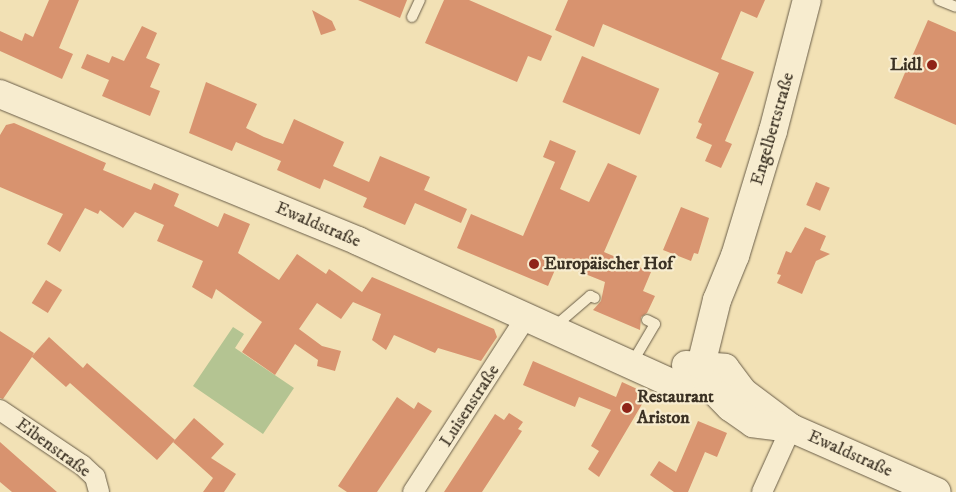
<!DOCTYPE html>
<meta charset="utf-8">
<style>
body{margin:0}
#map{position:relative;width:956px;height:492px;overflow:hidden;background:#f2e1b5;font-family:"IM FELL DW Pica",serif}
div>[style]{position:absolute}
.green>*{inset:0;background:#b4c492}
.building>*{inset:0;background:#d8936f;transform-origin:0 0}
.roads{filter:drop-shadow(0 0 1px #695d48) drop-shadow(0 0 1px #695d48)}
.lane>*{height:10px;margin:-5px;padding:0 5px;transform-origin:5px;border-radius:5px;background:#f7eccf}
.street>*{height:20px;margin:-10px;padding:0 10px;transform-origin:10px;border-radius:10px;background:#f7eccf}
.secondary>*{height:28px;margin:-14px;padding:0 14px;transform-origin:14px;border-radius:14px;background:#f7eccf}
.dots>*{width:14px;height:14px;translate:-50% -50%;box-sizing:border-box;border:2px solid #f7eccf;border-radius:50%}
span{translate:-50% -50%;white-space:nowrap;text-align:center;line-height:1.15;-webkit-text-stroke:4.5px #f7eccf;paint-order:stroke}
.poi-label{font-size:18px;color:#3b3123;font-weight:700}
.right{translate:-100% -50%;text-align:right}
.left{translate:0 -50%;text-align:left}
.street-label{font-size:18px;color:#3b3123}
</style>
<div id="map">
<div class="green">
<div style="clip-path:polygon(233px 327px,244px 334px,235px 348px,294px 388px,263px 434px,193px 386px)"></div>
</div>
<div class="building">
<div style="clip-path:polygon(49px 0,79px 0,59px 48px,73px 54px,62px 79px,0 51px,0 31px,22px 41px,25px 33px,33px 37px)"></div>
<div style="clip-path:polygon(358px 0,407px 0,400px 18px)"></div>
<div style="clip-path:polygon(444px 0,469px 0,552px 36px,541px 61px,528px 56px,517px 82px,425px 43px)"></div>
<div style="clip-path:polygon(568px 0,765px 0,757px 18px,741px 11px,721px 59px,754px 72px,725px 141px,732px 144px,721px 168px,705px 161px,712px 145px,696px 138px,702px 124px,698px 122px,719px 73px,603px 24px,594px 47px,555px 30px)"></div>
<div style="clip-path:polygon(312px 10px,332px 21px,336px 30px,321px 35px)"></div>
<div style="clip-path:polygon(928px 20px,956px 32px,956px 125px,894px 98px)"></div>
<div style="clip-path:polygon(142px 26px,157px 33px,146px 58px,160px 64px,150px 87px,160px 91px,150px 116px,102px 96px,109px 80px,81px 68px,87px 54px,109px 63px,112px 56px,124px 61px)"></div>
<div style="left:582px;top:56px;width:84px;height:50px;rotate:23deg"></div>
<div style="clip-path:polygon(206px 82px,257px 104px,246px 128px,264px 137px,283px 144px,294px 119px,344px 142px,333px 166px,369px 182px,380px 156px,430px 177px,424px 190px,467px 209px,461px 223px,415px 203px,405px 225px,363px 207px,367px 198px,324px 179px,320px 189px,277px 170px,281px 161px,236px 142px,232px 151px,189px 133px)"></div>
<div style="clip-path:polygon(14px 123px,106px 163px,103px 170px,151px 190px,154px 183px,179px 194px,174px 206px,218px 227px,224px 213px,250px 224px,238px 253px,279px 280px,297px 254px,326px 274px,329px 269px,362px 292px,372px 277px,494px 329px,497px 337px,481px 361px,438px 348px,435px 353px,394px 335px,386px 350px,372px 340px,381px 314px,353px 302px,341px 319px,317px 303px,299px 329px,322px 346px,341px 351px,335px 371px,317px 366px,318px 360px,295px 344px,275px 375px,242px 352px,262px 322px,216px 289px,212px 299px,192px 287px,203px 261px,157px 241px,164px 225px,135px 212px,123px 228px,100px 210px,98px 214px,85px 208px,60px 252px,47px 244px,63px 214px,0 187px,0 135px,6px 125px)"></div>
<div style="clip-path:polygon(550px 140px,576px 151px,560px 189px,589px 202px,608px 163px,637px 176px,604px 252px,651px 272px,643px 291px,655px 296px,647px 313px,641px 317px,640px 330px,593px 310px,601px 301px,605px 282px,558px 263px,548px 286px,457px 248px,471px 214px,523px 236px,555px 162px,543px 157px)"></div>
<div style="left:816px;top:182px;width:15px;height:25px;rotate:23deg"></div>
<div style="clip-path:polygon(681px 207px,709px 218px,698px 254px,694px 253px,691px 261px,663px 250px)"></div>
<div style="clip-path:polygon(805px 227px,826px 236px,820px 250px,830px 254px,816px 261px,802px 294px,777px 283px,781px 275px,777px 274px,786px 251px,791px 253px)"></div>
<div style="left:46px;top:280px;width:19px;height:27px;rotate:32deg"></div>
<div style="clip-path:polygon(0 331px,34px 353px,32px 356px,49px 337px,83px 368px,87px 363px,175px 440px,157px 460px,70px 383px,66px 387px,32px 357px,3px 399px,0 398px)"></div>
<div style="clip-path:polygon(533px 361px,616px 397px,622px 382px,648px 394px,599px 477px,588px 469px,599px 451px,591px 446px,611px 410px,579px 397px,575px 407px,523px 385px)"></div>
<div style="clip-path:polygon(397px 397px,414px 409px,418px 402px,432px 411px,377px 492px,347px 492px,338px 486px)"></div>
<div style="clip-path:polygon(509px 413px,523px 422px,518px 429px,522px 431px,482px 492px,444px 492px,495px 414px,504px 420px)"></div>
<div style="clip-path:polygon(194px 418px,224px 444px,211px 458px,236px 474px,224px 492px,203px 492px,213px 478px,173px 442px)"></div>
<div style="clip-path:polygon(698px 421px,727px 433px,717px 457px,705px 452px,688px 492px,674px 492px,650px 475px,659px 461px,676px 472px)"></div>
<div style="clip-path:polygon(0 442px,26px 465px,57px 492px,12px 492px,0 482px)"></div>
</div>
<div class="roads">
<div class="lane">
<div style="left:939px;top:0;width:18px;rotate:22deg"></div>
<div style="left:412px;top:17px;width:19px;rotate:-65deg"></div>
<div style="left:554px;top:327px;width:48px;rotate:-40.7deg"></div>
<div style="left:590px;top:296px;width:5px;rotate:22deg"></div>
<div style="left:632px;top:363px;width:45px;rotate:-59.5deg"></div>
<div style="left:655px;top:324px;width:9px;rotate:-153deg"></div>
</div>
<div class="street">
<div style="left:0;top:410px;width:99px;rotate:33.9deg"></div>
<div style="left:82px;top:465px;width:18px;rotate:43deg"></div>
<div style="left:95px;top:477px;width:16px;rotate:75deg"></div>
<div style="left:413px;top:492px;width:206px;rotate:-57.1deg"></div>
<div style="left:762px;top:492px;width:70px;rotate:-65.6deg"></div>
</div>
<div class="secondary">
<div style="left:0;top:94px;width:387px;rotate:22.3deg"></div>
<div style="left:358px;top:241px;width:344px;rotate:24.4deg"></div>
<div style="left:671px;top:383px;width:37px;rotate:2deg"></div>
<div style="left:686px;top:365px;width:39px;rotate:4deg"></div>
<div style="left:725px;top:368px;width:30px;rotate:53deg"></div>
<div style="left:743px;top:392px;width:60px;rotate:36.9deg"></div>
<div style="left:791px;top:428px;width:159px;rotate:23.7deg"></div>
<div style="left:791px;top:428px;width:38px;rotate:-173deg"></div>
<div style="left:753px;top:423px;width:28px;rotate:-145deg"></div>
<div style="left:730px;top:407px;width:32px;rotate:-134deg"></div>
<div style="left:708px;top:384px;width:20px;rotate:-110deg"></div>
<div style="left:701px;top:365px;width:67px;rotate:-76.2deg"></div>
<div style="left:717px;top:300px;width:48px;rotate:-67.8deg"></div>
<div style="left:735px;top:256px;width:131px;rotate:-73.1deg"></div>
<div style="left:773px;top:131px;width:135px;rotate:-75.5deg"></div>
</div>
</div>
<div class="dots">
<div style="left:932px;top:65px;background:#8f2418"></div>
<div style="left:534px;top:264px;background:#8f2418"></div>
<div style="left:627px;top:408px;background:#8f2418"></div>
</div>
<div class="poi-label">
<span class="right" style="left:922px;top:65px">Lidl</span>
<span class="left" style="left:544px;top:264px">Europäischer Hof</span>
<span class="left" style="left:637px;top:408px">Restaurant<br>Ariston</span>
</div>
<div class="street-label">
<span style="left:773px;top:129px;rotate:-74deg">Engelbertstraße</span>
<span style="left:318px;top:225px;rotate:23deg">Ewaldstraße</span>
<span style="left:470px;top:406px;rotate:-57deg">Luisenstraße</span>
<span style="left:53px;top:448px;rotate:36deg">Eibenstraße</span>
<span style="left:850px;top:454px;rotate:24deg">Ewaldstraße</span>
</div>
</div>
